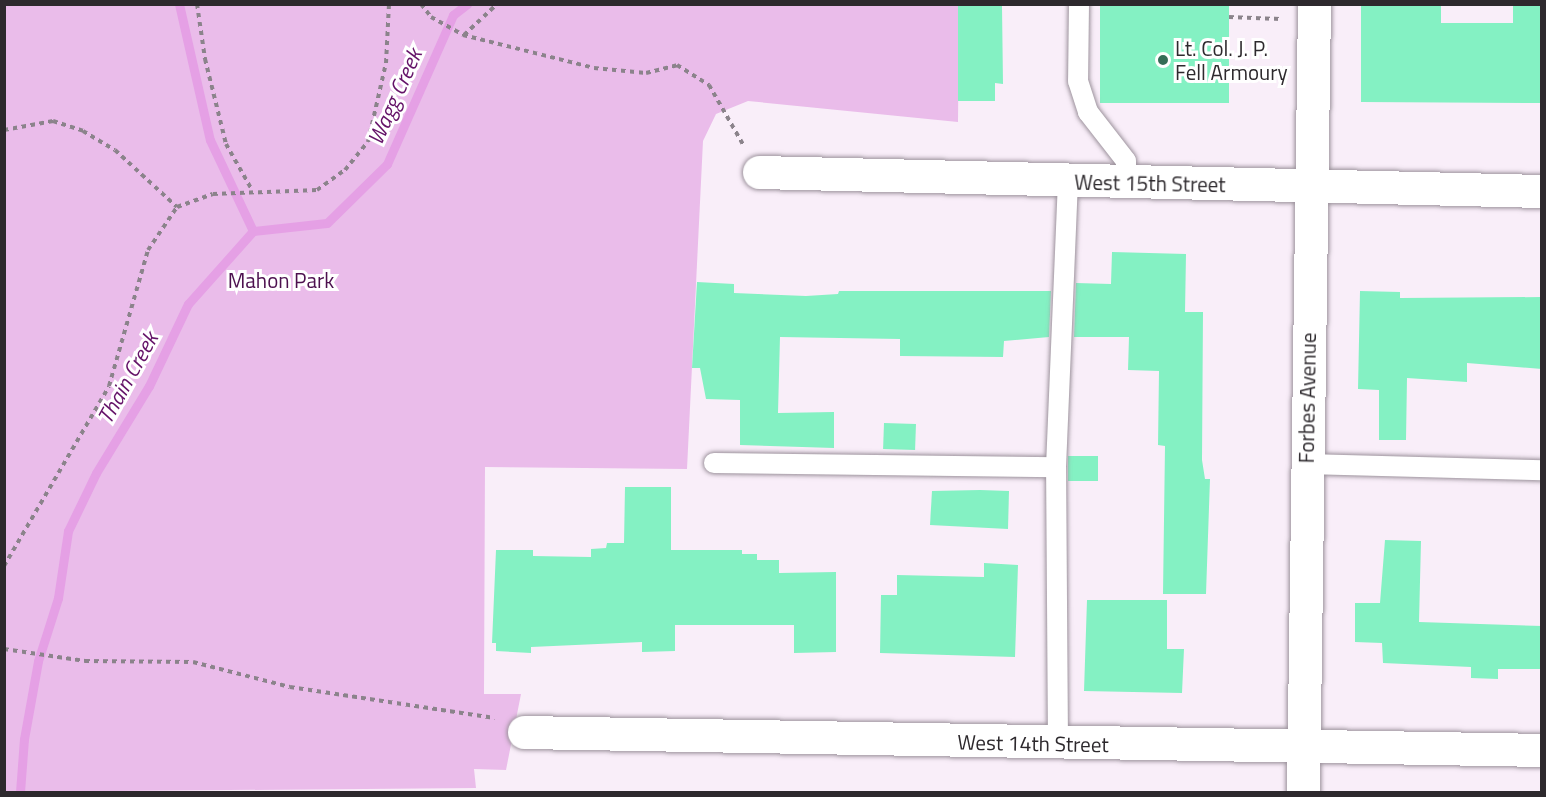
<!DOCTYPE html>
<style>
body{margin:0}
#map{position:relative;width:1546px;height:797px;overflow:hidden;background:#f9eef9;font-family:"Titillium Web",sans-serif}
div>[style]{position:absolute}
.green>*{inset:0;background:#eabcea}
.stream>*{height:9px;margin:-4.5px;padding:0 4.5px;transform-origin:4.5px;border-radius:4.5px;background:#e5a0e5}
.building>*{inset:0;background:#84f1c3;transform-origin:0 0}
.path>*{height:4px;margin-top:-2px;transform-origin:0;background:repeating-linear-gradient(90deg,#8b838b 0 4.5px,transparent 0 9px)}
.roads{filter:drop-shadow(0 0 2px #9d939d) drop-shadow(0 0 2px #9d939d)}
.service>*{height:20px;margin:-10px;padding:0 10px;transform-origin:10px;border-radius:10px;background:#fff}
.minor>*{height:33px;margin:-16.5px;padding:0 16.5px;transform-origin:16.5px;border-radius:16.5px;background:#fff}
.dots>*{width:16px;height:16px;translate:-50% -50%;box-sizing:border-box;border:3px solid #fff;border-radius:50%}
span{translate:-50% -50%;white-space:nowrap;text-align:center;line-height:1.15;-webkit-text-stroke:6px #fff;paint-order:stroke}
.poi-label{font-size:21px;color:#2d292d}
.left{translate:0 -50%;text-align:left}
.street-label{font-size:21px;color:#2d292d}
.park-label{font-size:21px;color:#4d104f}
.water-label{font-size:22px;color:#641268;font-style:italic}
.frame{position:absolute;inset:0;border:6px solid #2d292d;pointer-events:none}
</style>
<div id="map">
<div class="green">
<div style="clip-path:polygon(5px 5px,959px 5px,958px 122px,748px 101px,716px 114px,703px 141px,687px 469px,485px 467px,484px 694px,521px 694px,506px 770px,474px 769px,476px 788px,5px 792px)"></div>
</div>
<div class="stream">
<div style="left:179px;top:4px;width:139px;rotate:77.2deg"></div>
<div style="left:210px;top:140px;width:101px;rotate:64.7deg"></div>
<div style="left:253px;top:231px;width:74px;rotate:-6.2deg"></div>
<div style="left:327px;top:223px;width:84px;rotate:-44.5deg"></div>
<div style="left:387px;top:164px;width:163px;rotate:-66.1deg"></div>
<div style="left:453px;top:15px;width:18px;rotate:-38deg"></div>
<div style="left:20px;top:792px;width:53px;rotate:-85.7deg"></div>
<div style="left:24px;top:739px;width:79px;rotate:-79.8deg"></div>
<div style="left:38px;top:661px;width:66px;rotate:-72.4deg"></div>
<div style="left:58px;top:598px;width:68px;rotate:-81.5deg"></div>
<div style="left:68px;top:531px;width:64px;rotate:-64.2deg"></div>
<div style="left:96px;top:473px;width:102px;rotate:-58.7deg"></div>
<div style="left:149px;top:386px;width:91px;rotate:-64.6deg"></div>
<div style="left:188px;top:304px;width:98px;rotate:-48.3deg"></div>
</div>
<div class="building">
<div style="clip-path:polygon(958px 4px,1002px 6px,1003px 84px,995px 83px,995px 101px,958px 101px)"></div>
<div style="left:1100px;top:4px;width:129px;height:99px"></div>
<div style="clip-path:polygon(1361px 4px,1441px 4px,1441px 23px,1513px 23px,1513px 4px,1542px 4px,1542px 103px,1361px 102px)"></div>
<div style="clip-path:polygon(1112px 252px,1186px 254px,1185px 312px,1203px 312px,1202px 460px,1205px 479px,1210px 479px,1206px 594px,1163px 594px,1165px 446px,1158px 445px,1159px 371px,1128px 370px,1129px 337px,1074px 337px,1076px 283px,1111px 284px)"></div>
<div style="clip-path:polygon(697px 282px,734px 284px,734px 293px,806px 296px,838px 294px,839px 291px,1051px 291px,1049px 337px,1004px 341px,1003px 357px,900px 356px,900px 339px,780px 337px,778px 413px,834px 412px,834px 448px,740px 445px,740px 400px,706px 399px,700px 368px,692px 368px)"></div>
<div style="clip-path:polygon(1360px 291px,1400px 292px,1400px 298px,1542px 297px,1542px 369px,1467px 363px,1467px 382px,1407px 378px,1406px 440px,1379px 440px,1379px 390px,1358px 389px)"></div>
<div style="left:884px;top:423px;width:32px;height:26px;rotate:2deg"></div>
<div style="left:1068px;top:456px;width:30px;height:25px"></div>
<div style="clip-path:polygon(625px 487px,671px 487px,671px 550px,742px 550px,742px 554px,757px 554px,757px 560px,779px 560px,779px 573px,836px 572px,836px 652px,794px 653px,794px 625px,675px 625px,675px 651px,642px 652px,642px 642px,531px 647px,531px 653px,496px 651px,496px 643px,492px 643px,496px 550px,533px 550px,533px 556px,591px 557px,591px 549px,606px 548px,607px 543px,624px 543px)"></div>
<div style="clip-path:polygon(980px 490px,1009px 491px,1008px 529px,930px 525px,932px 491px)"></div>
<div style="clip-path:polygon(1385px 540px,1421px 541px,1419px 622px,1542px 626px,1542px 669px,1498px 669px,1498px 679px,1471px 678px,1471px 667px,1383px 663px,1382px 643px,1355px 642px,1355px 603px,1380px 603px)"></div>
<div style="clip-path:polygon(984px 563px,1018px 565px,1015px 657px,880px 653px,881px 595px,897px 595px,897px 575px,984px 577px)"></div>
<div style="clip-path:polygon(1087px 600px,1167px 600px,1167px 649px,1184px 649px,1182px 693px,1084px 691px)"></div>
</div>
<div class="path">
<div style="left:197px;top:4px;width:56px;rotate:81.7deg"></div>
<div style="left:205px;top:59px;width:88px;rotate:76.1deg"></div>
<div style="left:226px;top:144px;width:53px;rotate:60.5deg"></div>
<div style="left:421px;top:4px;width:16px;rotate:52deg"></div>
<div style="left:431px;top:17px;width:37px;rotate:29deg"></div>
<div style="left:463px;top:35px;width:135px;rotate:14.1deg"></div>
<div style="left:594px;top:68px;width:52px;rotate:5.5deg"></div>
<div style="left:646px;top:73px;width:32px;rotate:-14deg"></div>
<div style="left:677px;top:65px;width:38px;rotate:32deg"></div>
<div style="left:709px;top:85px;width:70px;rotate:60.2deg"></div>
<div style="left:1229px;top:17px;width:51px;rotate:2.2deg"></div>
<div style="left:464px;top:35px;width:45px;rotate:-43.2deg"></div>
<div style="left:4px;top:130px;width:50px;rotate:-10.4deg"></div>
<div style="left:53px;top:121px;width:32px;rotate:18deg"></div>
<div style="left:83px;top:131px;width:37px;rotate:31deg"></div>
<div style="left:115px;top:150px;width:84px;rotate:42.6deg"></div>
<div style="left:4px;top:566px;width:208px;rotate:-59.7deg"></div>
<div style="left:109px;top:386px;width:141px;rotate:-74deg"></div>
<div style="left:148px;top:250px;width:52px;rotate:-56deg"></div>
<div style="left:177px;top:207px;width:38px;rotate:-20deg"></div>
<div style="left:213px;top:194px;width:104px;rotate:-2.2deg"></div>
<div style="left:317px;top:190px;width:34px;rotate:-36deg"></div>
<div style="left:345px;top:170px;width:36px;rotate:-51deg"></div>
<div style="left:368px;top:142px;width:81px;rotate:-77.2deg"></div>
<div style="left:386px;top:63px;width:59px;rotate:-87.1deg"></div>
<div style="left:4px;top:649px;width:82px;rotate:8.4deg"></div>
<div style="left:85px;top:661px;width:108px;rotate:0.5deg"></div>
<div style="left:193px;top:662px;width:100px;rotate:14.5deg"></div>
<div style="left:290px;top:687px;width:207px;rotate:8.6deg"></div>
</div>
<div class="roads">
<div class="service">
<div style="left:1079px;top:4px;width:77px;rotate:90.7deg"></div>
<div style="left:1078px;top:81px;width:33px;rotate:72deg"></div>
<div style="left:1088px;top:112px;width:62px;rotate:52.2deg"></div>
<div style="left:1126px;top:161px;width:22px;rotate:90deg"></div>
<div style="left:714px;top:463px;width:342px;rotate:0.7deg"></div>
<div style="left:1306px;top:464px;width:236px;rotate:1.5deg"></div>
<div style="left:1058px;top:744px;width:277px;rotate:-90.4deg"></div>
<div style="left:1056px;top:467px;width:285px;rotate:-87.6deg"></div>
</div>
<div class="minor">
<div style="left:759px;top:172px;width:783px;rotate:1.39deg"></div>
<div style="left:524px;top:732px;width:1018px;rotate:1.01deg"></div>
<div style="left:1303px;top:792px;width:788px;rotate:-89.2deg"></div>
</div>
</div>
<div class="dots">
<div style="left:1163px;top:60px;background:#346d56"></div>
</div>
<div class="poi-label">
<span class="left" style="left:1175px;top:60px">Lt. Col. J. P.<br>Fell Armoury</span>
</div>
<div class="street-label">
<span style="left:1150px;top:183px;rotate:1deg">West 15th Street</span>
<span style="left:1307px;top:398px;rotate:-89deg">Forbes Avenue</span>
<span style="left:1033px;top:743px;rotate:1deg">West 14th Street</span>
</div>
<div class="park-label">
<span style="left:281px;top:280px">Mahon Park</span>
</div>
<div class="water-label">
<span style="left:395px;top:97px;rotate:-66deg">Wagg Creek</span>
<span style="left:128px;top:378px;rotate:-61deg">Thain Creek</span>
</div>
<div class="frame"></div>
</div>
